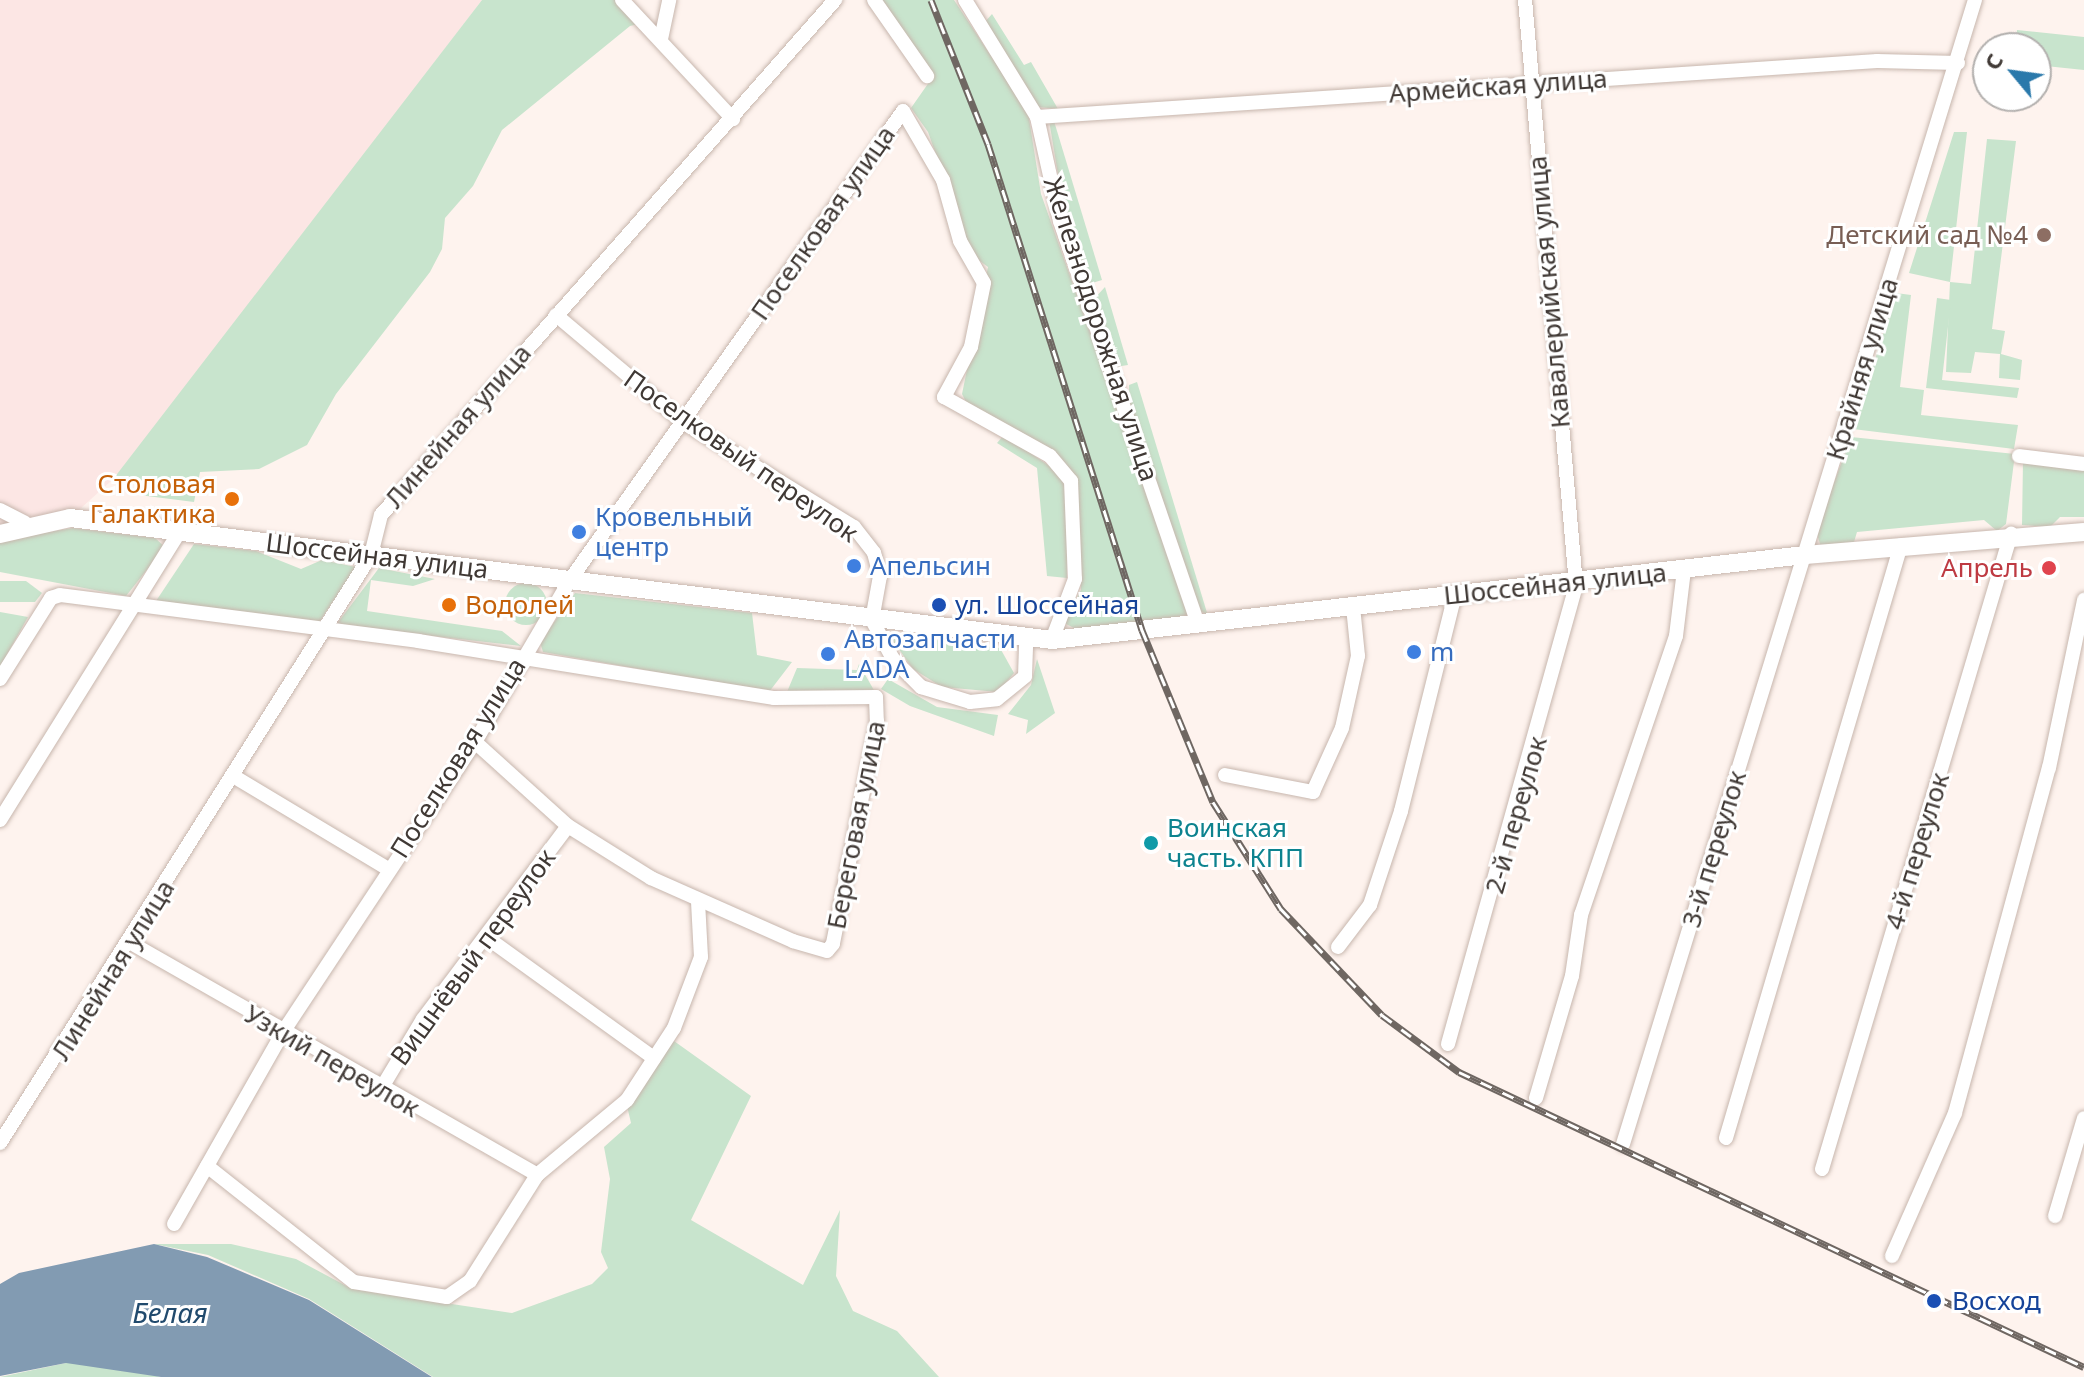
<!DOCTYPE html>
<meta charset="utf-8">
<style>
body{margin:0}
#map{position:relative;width:2084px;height:1377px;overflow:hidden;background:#fef3ee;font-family:"Noto Sans",sans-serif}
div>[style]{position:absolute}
.industrial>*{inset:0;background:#fce6e4}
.green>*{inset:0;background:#c8e4cd}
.round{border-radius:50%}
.water>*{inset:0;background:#829bb2}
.roads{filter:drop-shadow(0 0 2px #c7b6ad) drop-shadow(0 0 2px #c7b6ad)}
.minor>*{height:14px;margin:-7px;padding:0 7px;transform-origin:7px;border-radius:7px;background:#fff}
.major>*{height:18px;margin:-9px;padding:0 9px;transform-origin:9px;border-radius:9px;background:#fff}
.rail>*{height:7px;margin-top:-3.5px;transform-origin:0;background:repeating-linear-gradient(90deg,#fff 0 12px,#6f6762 0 24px);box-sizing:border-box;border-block:2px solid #6f6762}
.dots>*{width:22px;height:22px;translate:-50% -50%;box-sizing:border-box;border:4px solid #fff;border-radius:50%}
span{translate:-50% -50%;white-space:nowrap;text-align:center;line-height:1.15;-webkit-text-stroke:6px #fff;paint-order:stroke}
.street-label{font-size:26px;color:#403935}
.education-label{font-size:26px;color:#785e54}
.right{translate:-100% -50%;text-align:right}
.food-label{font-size:26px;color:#c56008}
.left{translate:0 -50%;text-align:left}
.shop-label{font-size:26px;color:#366cbe}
.health-label{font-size:26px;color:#be3a42}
.transit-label{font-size:26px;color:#164399}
.culture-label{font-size:26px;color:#0d838f}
.water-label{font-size:28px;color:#214a6d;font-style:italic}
.north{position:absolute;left:1972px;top:32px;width:80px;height:80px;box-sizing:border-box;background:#fff;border:2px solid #b3b0ae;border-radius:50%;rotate:299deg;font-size:22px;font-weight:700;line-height:32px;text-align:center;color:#403935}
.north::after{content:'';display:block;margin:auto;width:28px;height:36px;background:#2a79ab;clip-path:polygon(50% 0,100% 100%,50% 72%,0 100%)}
</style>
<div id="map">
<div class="industrial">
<div style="clip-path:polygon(0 0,482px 0,130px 464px,70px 518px,0 534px)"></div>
</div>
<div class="green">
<div style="clip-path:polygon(482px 0,622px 0,646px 22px,630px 26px,502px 130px,473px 186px,445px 218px,442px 249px,430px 272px,336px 394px,307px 445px,259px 469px,200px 472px,194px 502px,139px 495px,136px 482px,114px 478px)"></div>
<div style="clip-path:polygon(878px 0,954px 0,1028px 112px,1041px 194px,1190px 615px,1078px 630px,1064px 623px,1081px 590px,1073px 478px,968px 406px,962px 394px,988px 267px,972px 255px,928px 132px,911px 108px,932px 78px)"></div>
<div style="clip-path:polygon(992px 14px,1024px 65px,1031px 62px,1058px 109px,1038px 107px,984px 23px)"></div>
<div style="clip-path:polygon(2017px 30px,2084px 37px,2084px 70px,2036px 65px,2036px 48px,2015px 48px)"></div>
<div style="clip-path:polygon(1049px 120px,1054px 121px,1102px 280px,1089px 284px,1065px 217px)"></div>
<div style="clip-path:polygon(1954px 132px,1967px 132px,1950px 282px,1971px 284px,1987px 139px,2016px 141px,1992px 329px,2005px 331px,2001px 354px,2022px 360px,2020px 380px,1999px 378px,2000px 354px,1975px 352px,1971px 373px,1946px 372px,1950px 282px,1909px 273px)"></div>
<div style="clip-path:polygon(1105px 287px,1128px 365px,1115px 367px,1093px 300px)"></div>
<div style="clip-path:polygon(1896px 293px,1911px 295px,1900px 387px,1924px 390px,1921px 415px,2018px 425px,2014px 449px,1853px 429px)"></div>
<div style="clip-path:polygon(1937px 298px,1951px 300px,1942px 380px,2019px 388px,2017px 398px,1926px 388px)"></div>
<div style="clip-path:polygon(1137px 382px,1208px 616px,1200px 610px,1129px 402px,1129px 385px)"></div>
<div style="clip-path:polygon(1004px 435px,1067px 478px,1067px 578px,1047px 576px,1037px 468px,997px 443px)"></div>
<div style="clip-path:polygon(1851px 437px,2015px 454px,2006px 524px,1997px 531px,1984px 520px,1857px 532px,1854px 542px,1821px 547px,1816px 531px)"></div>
<div style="clip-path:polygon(2023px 461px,2084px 468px,2084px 517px,2060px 517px,2050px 527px,2022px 525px)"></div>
<div style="clip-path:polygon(73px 528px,155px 538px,165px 547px,126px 596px,0 572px,0 540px)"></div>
<div style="clip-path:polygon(194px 544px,256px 551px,301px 569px,322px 560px,356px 567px,318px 624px,156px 601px)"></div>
<div style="clip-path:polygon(379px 568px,435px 579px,413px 586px,371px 580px,367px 611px,502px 631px,521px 646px,336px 625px)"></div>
<div style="clip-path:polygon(0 581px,26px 581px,42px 593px,35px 602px,0 602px)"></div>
<div class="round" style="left:505px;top:583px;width:42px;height:42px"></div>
<div style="clip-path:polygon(575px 593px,752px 613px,757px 655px,792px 662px,769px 692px,543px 652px,540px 642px)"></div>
<div style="clip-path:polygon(0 612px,28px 617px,0 667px)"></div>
<div style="clip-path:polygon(888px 634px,1000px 648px,1014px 673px,998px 692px,942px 687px,913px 669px)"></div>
<div style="clip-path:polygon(1037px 659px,1055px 713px,1026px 734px,1028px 720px,1008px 714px,1031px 685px)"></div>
<div style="clip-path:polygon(859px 664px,875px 692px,787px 692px,797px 668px,857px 670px)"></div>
<div style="clip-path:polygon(888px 679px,937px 707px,998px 715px,994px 736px,910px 706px,881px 689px)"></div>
<div style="clip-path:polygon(674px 1041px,751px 1096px,691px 1220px,803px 1285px,840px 1210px,836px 1276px,853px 1311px,897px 1331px,939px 1377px,433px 1377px,309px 1299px,208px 1255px,154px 1244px,231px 1244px,296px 1259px,352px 1289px,512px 1313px,592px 1284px,608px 1268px,601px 1252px,610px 1179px,604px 1147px,631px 1123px,627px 1106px)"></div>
<div style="clip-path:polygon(66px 1363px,106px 1363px,161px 1377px,0 1377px)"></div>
</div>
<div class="water">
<div style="clip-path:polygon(154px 1244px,207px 1257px,309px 1300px,432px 1377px,161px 1377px,66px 1363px,0 1376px,0 1284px,19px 1273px)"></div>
</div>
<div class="roads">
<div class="minor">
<div style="left:622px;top:0;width:163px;rotate:47deg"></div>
<div style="left:874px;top:0;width:93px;rotate:55.1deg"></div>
<div style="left:965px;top:0;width:137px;rotate:58.4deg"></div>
<div style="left:1037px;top:117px;width:107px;rotate:77.5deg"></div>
<div style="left:1060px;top:221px;width:426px;rotate:71.1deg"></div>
<div style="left:661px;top:39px;width:40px;rotate:-78deg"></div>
<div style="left:1037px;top:117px;width:842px;rotate:-3.81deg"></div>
<div style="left:1877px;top:61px;width:81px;rotate:1.4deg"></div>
<div style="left:556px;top:315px;width:166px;rotate:40.1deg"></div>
<div style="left:683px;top:422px;width:201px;rotate:31.6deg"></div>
<div style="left:854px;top:527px;width:33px;rotate:52deg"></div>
<div style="left:874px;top:553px;width:24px;rotate:75deg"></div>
<div style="left:880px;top:576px;width:45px;rotate:100.3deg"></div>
<div style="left:872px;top:620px;width:44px;rotate:61.7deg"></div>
<div style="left:893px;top:659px;width:40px;rotate:45deg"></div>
<div style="left:921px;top:687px;width:51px;rotate:17deg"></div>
<div style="left:970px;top:702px;width:27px;rotate:-6deg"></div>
<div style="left:997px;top:699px;width:36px;rotate:-39deg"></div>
<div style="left:1025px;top:676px;width:37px;rotate:-88deg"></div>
<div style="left:2019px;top:456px;width:65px;rotate:7deg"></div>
<div style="left:0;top:510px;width:28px;rotate:27deg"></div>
<div style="left:0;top:679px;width:96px;rotate:-57.8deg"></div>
<div style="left:51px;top:598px;width:9px;rotate:-18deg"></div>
<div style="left:60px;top:595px;width:361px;rotate:7.3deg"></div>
<div style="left:418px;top:641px;width:361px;rotate:9.1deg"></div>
<div style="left:774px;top:698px;width:102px;rotate:-0.6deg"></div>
<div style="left:876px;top:697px;width:24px;rotate:88deg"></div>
<div style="left:877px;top:721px;width:227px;rotate:101.2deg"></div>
<div style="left:833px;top:944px;width:9px;rotate:131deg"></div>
<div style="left:827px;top:951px;width:35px;rotate:-164deg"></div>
<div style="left:793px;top:941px;width:155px;rotate:-156.1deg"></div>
<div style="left:651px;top:878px;width:98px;rotate:-147.9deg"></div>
<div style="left:568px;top:826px;width:125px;rotate:-137.9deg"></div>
<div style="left:1225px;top:775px;width:90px;rotate:10.9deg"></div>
<div style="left:1313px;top:792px;width:70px;rotate:-65.6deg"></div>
<div style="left:1342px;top:728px;width:74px;rotate:-77.5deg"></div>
<div style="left:1358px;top:656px;width:49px;rotate:-95.8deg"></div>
<div style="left:235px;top:777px;width:179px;rotate:31deg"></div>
<div style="left:0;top:820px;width:339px;rotate:-58.1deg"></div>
<div style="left:486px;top:937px;width:207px;rotate:35.8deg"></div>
<div style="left:131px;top:943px;width:468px;rotate:29.7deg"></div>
<div style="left:1338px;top:947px;width:53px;rotate:-52.7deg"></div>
<div style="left:1370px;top:905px;width:99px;rotate:-71.7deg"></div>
<div style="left:1401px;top:811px;width:223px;rotate:-76deg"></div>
<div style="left:1448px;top:1044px;width:477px;rotate:-74.4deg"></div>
<div style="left:1576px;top:585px;width:587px;rotate:-94.98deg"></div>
<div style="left:381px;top:1089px;width:82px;rotate:-59deg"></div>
<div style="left:423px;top:1019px;width:241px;rotate:-53.1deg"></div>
<div style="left:1536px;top:1098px;width:127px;rotate:-73.6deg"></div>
<div style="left:1572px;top:976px;width:62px;rotate:-81.6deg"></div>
<div style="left:1581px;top:915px;width:295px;rotate:-71.2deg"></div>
<div style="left:1676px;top:636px;width:66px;rotate:-83.1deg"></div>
<div style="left:1726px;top:1138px;width:618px;rotate:-73.56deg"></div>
<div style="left:0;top:1143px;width:695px;rotate:-57.75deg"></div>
<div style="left:371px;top:555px;width:41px;rotate:-76deg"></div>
<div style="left:381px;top:515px;width:687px;rotate:-48.6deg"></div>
<div style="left:1623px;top:1144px;width:1197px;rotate:-72.9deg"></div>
<div style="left:207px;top:1166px;width:187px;rotate:38.3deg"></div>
<div style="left:354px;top:1282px;width:94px;rotate:9.2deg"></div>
<div style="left:447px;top:1297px;width:28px;rotate:-35deg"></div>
<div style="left:470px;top:1281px;width:125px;rotate:-57.7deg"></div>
<div style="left:537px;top:1175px;width:117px;rotate:-39.8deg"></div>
<div style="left:627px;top:1100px;width:86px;rotate:-56.9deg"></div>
<div style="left:674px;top:1028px;width:76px;rotate:-69.2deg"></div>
<div style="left:701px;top:957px;width:56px;rotate:-93.1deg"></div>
<div style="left:1822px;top:1169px;width:663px;rotate:-73.43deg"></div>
<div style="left:2055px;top:1216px;width:102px;rotate:-73.5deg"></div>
<div style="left:174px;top:1224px;width:221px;rotate:-60.4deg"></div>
<div style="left:283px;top:1032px;width:348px;rotate:-56.5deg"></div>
<div style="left:475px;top:742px;width:188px;rotate:-59.6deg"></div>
<div style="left:570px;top:580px;width:575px;rotate:-54.62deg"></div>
<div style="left:903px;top:111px;width:80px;rotate:59.9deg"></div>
<div style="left:943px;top:180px;width:63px;rotate:74.4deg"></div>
<div style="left:960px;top:241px;width:48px;rotate:60.3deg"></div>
<div style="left:984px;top:283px;width:65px;rotate:101.5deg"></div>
<div style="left:971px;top:347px;width:57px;rotate:118.4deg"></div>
<div style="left:944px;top:397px;width:121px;rotate:29.1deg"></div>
<div style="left:1050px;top:456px;width:33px;rotate:50deg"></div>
<div style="left:1071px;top:481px;width:98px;rotate:87.7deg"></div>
<div style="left:1075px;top:579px;width:65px;rotate:110.7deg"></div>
<div style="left:1892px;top:1256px;width:156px;rotate:-66.2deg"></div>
<div style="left:1955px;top:1113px;width:358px;rotate:-74.8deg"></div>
<div style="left:2049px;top:768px;width:172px;rotate:-78.2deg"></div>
</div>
<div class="major">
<div style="left:0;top:534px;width:72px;rotate:-12.9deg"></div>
<div style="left:70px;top:518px;width:990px;rotate:7.08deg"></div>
<div style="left:1052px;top:640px;width:758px;rotate:-6.44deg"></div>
<div style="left:1805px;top:555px;width:280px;rotate:-4.7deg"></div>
</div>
</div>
<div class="rail">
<div style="left:931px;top:0;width:155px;rotate:68.4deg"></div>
<div style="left:988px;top:144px;width:510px;rotate:72.42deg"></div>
<div style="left:1142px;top:630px;width:186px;rotate:67.6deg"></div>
<div style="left:1213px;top:802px;width:127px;rotate:57.6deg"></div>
<div style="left:1281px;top:909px;width:146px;rotate:46.4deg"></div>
<div style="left:1382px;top:1015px;width:96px;rotate:36.5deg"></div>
<div style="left:1459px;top:1072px;width:691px;rotate:25.27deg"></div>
</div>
<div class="dots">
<div style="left:2044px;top:235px;background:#8d6e63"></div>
<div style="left:232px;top:499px;background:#e8710a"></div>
<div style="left:579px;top:532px;background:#3f7fe0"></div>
<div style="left:854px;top:566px;background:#3f7fe0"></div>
<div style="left:2049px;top:568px;background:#e0444e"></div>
<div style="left:449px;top:605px;background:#e8710a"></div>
<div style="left:939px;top:605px;background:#1a4fb4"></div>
<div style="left:1414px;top:652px;background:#3f7fe0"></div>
<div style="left:828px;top:654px;background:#3f7fe0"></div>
<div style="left:1151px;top:843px;background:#0f9aa8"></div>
<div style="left:1934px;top:1301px;background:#1a4fb4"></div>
</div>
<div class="street-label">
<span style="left:1498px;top:86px;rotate:-4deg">Армейская улица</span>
<span style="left:823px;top:223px;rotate:-55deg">Поселковая улица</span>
<span style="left:1549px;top:292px;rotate:-95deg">Кавалерийская улица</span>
<span style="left:1101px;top:329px;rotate:72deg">Железнодорожная улица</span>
<span style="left:1862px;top:369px;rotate:-73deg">Крайняя улица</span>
<span style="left:458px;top:426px;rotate:-49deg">Линейная улица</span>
<span style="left:741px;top:456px;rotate:35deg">Поселковый переулок</span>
<span style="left:377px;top:556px;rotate:7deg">Шоссейная улица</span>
<span style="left:1555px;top:584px;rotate:-6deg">Шоссейная улица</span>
<span style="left:458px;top:758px;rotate:-58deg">Поселковая улица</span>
<span style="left:1516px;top:815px;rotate:-74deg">2-й переулок</span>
<span style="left:856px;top:825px;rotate:-79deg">Береговая улица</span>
<span style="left:1714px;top:849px;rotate:-73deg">3-й переулок</span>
<span style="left:1917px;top:851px;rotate:-73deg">4-й переулок</span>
<span style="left:473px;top:957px;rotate:-54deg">Вишнёвый переулок</span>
<span style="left:113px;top:970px;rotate:-58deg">Линейная улица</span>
<span style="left:332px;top:1061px;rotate:30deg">Узкий переулок</span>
</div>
<div class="education-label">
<span class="right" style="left:2028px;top:235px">Детский сад №4</span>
</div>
<div class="food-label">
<span class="right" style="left:216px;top:499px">Столовая<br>Галактика</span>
<span class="left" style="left:465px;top:605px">Водолей</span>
</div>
<div class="shop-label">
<span class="left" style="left:595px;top:532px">Кровельный<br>центр</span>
<span class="left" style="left:870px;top:566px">Апельсин</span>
<span class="left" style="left:844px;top:654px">Автозапчасти<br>LADA</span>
<span class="left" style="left:1430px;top:652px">m</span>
</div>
<div class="health-label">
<span class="right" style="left:2033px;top:568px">Апрель</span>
</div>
<div class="transit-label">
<span class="left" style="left:955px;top:605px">ул. Шоссейная</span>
<span class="left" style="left:1952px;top:1301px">Восход</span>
</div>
<div class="culture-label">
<span class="left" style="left:1167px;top:843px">Воинская<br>часть. КПП</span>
</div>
<div class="water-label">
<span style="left:170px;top:1312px">Белая</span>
</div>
<div class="north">С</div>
</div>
